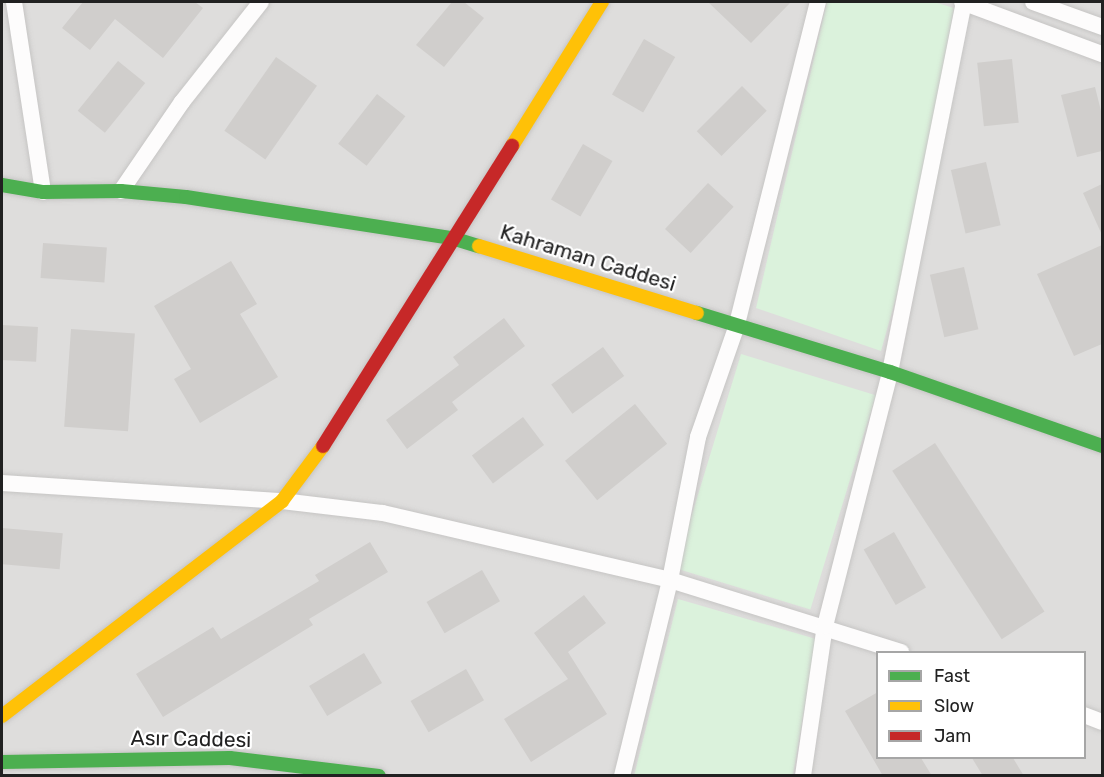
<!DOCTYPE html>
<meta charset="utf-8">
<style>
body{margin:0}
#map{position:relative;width:1104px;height:777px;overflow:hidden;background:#efedeb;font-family:Rubik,sans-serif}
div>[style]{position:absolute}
.residential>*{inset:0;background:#dedddc}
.park>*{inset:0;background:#dbf2dc;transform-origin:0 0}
.building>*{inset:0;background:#d0cecc;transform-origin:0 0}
.roads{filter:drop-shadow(0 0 2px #c6c5c4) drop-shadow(0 0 2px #c6c5c4)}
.street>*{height:16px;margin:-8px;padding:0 8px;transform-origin:8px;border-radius:8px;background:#fdfcfc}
.fast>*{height:14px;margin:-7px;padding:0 7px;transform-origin:7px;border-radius:7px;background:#4caf50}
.slow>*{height:14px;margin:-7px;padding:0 7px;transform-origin:7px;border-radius:7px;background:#ffc107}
.jam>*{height:14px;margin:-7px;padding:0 7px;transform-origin:7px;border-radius:7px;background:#c62828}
span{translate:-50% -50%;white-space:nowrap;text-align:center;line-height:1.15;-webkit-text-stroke:4.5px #fff;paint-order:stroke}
.street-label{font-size:21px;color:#212121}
.frame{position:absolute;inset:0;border:3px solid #212121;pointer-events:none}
.legend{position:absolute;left:876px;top:651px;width:210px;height:108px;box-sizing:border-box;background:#fff;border:2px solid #a6a6a6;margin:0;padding:8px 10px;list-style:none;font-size:18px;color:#212121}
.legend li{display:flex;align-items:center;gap:12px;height:30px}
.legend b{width:30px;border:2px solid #a6a6a6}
</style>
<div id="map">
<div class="residential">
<div style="clip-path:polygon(evenodd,2px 2px,1102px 2px,1102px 775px,2px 776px,2px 2px,878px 652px,1084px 652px,1084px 758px,878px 758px,878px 652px)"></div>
</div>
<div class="park">
<div style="clip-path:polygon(827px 2px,934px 2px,954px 8px,904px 269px,881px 351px,756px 308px)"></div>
<div style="left:741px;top:354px;width:141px;height:224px;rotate:17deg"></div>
<div style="clip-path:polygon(678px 599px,816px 639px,793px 775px,634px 776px)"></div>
</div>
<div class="building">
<div style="clip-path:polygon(83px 2px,195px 2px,203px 8px,163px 58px,115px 19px,90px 50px,62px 28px)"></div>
<div style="clip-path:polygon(452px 2px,464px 2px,484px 18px,444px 67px,416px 45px)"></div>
<div style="clip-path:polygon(708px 2px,791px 2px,751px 43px)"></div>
<div style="left:644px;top:39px;width:36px;height:64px;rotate:30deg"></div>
<div style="left:276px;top:57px;width:50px;height:90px;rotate:35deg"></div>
<div style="left:1012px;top:59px;width:64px;height:35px;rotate:84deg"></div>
<div style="left:118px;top:61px;width:35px;height:64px;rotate:39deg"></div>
<div style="left:742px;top:86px;width:35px;height:64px;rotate:45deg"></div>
<div style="clip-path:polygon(1095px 87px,1102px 115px,1102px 151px,1077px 157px,1061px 95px)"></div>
<div style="left:377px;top:94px;width:36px;height:63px;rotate:38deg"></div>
<div style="left:583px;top:144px;width:34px;height:64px;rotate:30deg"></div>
<div style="left:986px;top:162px;width:65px;height:36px;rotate:77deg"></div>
<div style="left:708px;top:183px;width:35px;height:63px;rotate:43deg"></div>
<div style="clip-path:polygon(1102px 184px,1102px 235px,1083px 193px)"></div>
<div style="left:43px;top:243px;width:64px;height:35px;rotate:4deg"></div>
<div style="clip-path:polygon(1102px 245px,1102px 344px,1074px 356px,1037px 274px)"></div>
<div style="clip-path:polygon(231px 261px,257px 304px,240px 314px,278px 377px,200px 423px,174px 379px,191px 369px,154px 306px)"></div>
<div style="left:964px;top:267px;width:64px;height:35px;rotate:77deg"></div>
<div style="clip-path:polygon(504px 318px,525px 346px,452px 402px,458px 410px,407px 449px,386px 420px,459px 365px,453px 357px)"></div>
<div style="left:2px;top:325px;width:36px;height:35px;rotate:3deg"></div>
<div style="left:71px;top:329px;width:64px;height:98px;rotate:4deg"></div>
<div style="left:603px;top:347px;width:36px;height:64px;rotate:54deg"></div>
<div style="left:635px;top:404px;width:51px;height:90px;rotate:51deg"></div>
<div style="left:523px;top:417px;width:35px;height:64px;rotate:53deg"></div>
<div style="left:935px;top:443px;width:201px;height:51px;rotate:57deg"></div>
<div style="left:2px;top:528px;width:61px;height:36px;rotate:5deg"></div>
<div style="left:894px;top:532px;width:64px;height:35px;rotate:60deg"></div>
<div style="clip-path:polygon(370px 542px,388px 572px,309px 619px,313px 625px,163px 717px,136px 674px,213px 627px,221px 639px,319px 581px,315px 575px)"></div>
<div style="left:482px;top:570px;width:36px;height:64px;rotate:60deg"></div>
<div style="clip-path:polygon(584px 595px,606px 623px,568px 652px,607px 714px,531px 762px,504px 719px,568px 679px,534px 633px)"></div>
<div style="left:364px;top:653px;width:35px;height:64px;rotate:59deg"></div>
<div style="left:466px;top:669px;width:36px;height:64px;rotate:60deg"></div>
<div style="clip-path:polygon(878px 692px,878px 758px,921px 758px,932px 776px,883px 776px,845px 711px)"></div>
<div style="clip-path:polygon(972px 758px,1013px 758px,1024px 776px,983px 776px)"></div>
</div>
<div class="roads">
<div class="street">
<div style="left:14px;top:2px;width:192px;rotate:81.3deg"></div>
<div style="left:962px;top:2px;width:149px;rotate:20.4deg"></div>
<div style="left:1033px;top:2px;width:73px;rotate:19.9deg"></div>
<div style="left:121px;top:191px;width:108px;rotate:-55.6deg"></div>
<div style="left:182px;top:102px;width:127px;rotate:-51.7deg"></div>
<div style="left:2px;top:483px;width:281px;rotate:3.7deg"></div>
<div style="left:282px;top:501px;width:102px;rotate:6.8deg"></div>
<div style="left:383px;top:513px;width:295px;rotate:13.1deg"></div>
<div style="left:670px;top:580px;width:242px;rotate:17.3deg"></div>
<div style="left:1084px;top:715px;width:19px;rotate:21deg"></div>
<div style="left:622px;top:776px;width:202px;rotate:-76.2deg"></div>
<div style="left:670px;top:580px;width:146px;rotate:-78.9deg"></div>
<div style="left:698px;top:437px;width:115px;rotate:-70.8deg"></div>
<div style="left:736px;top:328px;width:336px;rotate:-75.9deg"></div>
<div style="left:803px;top:776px;width:152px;rotate:-81.7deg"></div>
<div style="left:825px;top:626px;width:262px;rotate:-75.6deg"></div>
<div style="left:890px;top:372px;width:377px;rotate:-78.7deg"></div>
</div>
<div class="fast">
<div style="left:2px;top:185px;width:42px;rotate:9.7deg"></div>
<div style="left:43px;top:192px;width:78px;rotate:-0.7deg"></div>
<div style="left:121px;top:191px;width:65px;rotate:5.3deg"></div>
<div style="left:186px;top:197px;width:269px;rotate:8.8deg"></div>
<div style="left:452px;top:238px;width:28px;rotate:17deg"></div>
<div style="left:697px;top:313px;width:202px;rotate:17deg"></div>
<div style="left:890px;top:372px;width:225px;rotate:19.2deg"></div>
<div style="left:2px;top:762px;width:228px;rotate:-1deg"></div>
<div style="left:230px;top:758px;width:150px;rotate:6.9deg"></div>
</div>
<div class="slow">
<div style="left:512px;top:146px;width:170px;rotate:-58deg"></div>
<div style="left:479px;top:246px;width:228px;rotate:17.1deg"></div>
<div style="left:2px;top:716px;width:353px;rotate:-37.5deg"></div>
<div style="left:282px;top:501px;width:69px;rotate:-53.3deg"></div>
</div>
<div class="jam">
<div style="left:323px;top:446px;width:355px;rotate:-57.8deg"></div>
</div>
</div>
<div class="street-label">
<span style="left:588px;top:258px;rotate:17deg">Kahraman Caddesi</span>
<span style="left:191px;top:739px;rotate:1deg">Asır Caddesi</span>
</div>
<div class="frame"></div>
<ul class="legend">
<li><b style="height:8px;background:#4caf50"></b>Fast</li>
<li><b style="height:8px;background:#ffc107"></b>Slow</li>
<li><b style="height:8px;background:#c62828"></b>Jam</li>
</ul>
</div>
